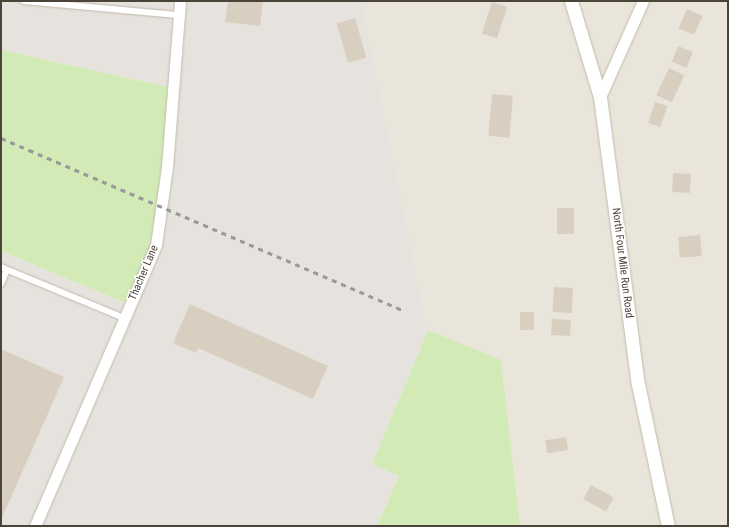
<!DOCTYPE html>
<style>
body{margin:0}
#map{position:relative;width:729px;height:527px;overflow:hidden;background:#f6f3ec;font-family:"Roboto Condensed",sans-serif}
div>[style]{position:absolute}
.residential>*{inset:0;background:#eae5da}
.industrial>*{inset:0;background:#e6e2dd}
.green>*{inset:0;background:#d2eab5}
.building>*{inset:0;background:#d8cfc1;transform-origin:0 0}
.roads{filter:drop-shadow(0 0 1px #c2bbae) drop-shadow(0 0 1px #c2bbae)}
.service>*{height:5.5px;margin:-2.75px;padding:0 2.75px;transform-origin:2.75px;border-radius:2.75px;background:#fff}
.minor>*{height:11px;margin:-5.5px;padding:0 5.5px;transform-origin:5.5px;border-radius:5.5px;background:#fff}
.tertiary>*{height:13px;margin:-6.5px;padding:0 6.5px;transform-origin:6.5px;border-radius:6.5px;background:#fff}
.rail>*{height:3px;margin-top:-1.5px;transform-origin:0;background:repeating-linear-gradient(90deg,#9a9a9a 0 5px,transparent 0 10px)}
span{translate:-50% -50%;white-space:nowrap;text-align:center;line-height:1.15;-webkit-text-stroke:3px #fff;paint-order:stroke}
.street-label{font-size:11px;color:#4b4439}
.frame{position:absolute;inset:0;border:2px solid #4b4439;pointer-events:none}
</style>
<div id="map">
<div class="residential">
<div style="clip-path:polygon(362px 1px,728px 1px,728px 526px,520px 526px,501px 361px,428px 330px)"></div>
</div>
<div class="industrial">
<div style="clip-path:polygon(1px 1px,362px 1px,428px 330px,372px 464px,399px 476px,377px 526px,1px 526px,1px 251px,130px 305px,173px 88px,1px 50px)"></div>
</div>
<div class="green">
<div style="clip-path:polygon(1px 50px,173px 88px,163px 209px,130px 305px,1px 251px)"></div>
<div style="clip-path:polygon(428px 330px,501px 360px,520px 526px,377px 526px,399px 476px,372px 464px)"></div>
</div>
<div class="building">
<div style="clip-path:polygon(228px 1px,263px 1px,260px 26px,225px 22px)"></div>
<div style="left:492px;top:2px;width:16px;height:33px;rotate:18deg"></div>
<div style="left:687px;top:9px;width:17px;height:21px;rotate:24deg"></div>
<div style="left:355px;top:18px;width:41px;height:19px;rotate:74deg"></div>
<div style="left:678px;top:46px;width:16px;height:17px;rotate:22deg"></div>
<div style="left:669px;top:68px;width:17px;height:30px;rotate:25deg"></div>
<div style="left:492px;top:94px;width:21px;height:42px;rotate:5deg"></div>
<div style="left:655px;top:102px;width:13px;height:22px;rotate:18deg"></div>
<div style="left:673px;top:173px;width:18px;height:19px;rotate:3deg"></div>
<div style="left:557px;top:208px;width:17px;height:26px"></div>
<div style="left:700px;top:235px;width:21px;height:22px;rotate:85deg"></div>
<div style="left:554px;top:287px;width:19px;height:25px;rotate:3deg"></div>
<div style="clip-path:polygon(190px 304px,328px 366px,313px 399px,198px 348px,196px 353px,173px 343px)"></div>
<div style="left:520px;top:312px;width:14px;height:18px"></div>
<div style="left:552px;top:319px;width:19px;height:16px;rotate:3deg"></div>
<div style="clip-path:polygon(1px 349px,64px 377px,1px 520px)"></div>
<div style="left:566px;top:437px;width:13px;height:21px;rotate:81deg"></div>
<div style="left:591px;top:485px;width:26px;height:16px;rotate:29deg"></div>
</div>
<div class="roads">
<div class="service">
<div style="left:24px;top:1px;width:156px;rotate:5.2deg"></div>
<div style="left:1px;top:267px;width:133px;rotate:22.5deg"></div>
<div style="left:1px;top:284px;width:15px;rotate:-67deg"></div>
</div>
<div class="minor">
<div style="left:600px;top:97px;width:105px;rotate:-65.9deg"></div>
<div style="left:35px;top:526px;width:306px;rotate:-66.7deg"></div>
<div style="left:156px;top:245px;width:79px;rotate:-82deg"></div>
<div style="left:167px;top:167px;width:167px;rotate:-85.5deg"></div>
</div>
<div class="tertiary">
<div style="left:571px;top:1px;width:100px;rotate:73.2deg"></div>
<div style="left:600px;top:97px;width:290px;rotate:82.5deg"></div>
<div style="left:638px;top:384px;width:145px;rotate:78.1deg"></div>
</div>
</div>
<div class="rail">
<div style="left:1px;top:138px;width:439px;rotate:23.2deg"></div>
</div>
<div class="street-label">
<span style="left:622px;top:263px;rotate:83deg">North Four Mile Run Road</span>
<span style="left:144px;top:273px;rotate:-67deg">Thacher Lane</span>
</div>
<div class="frame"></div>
</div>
